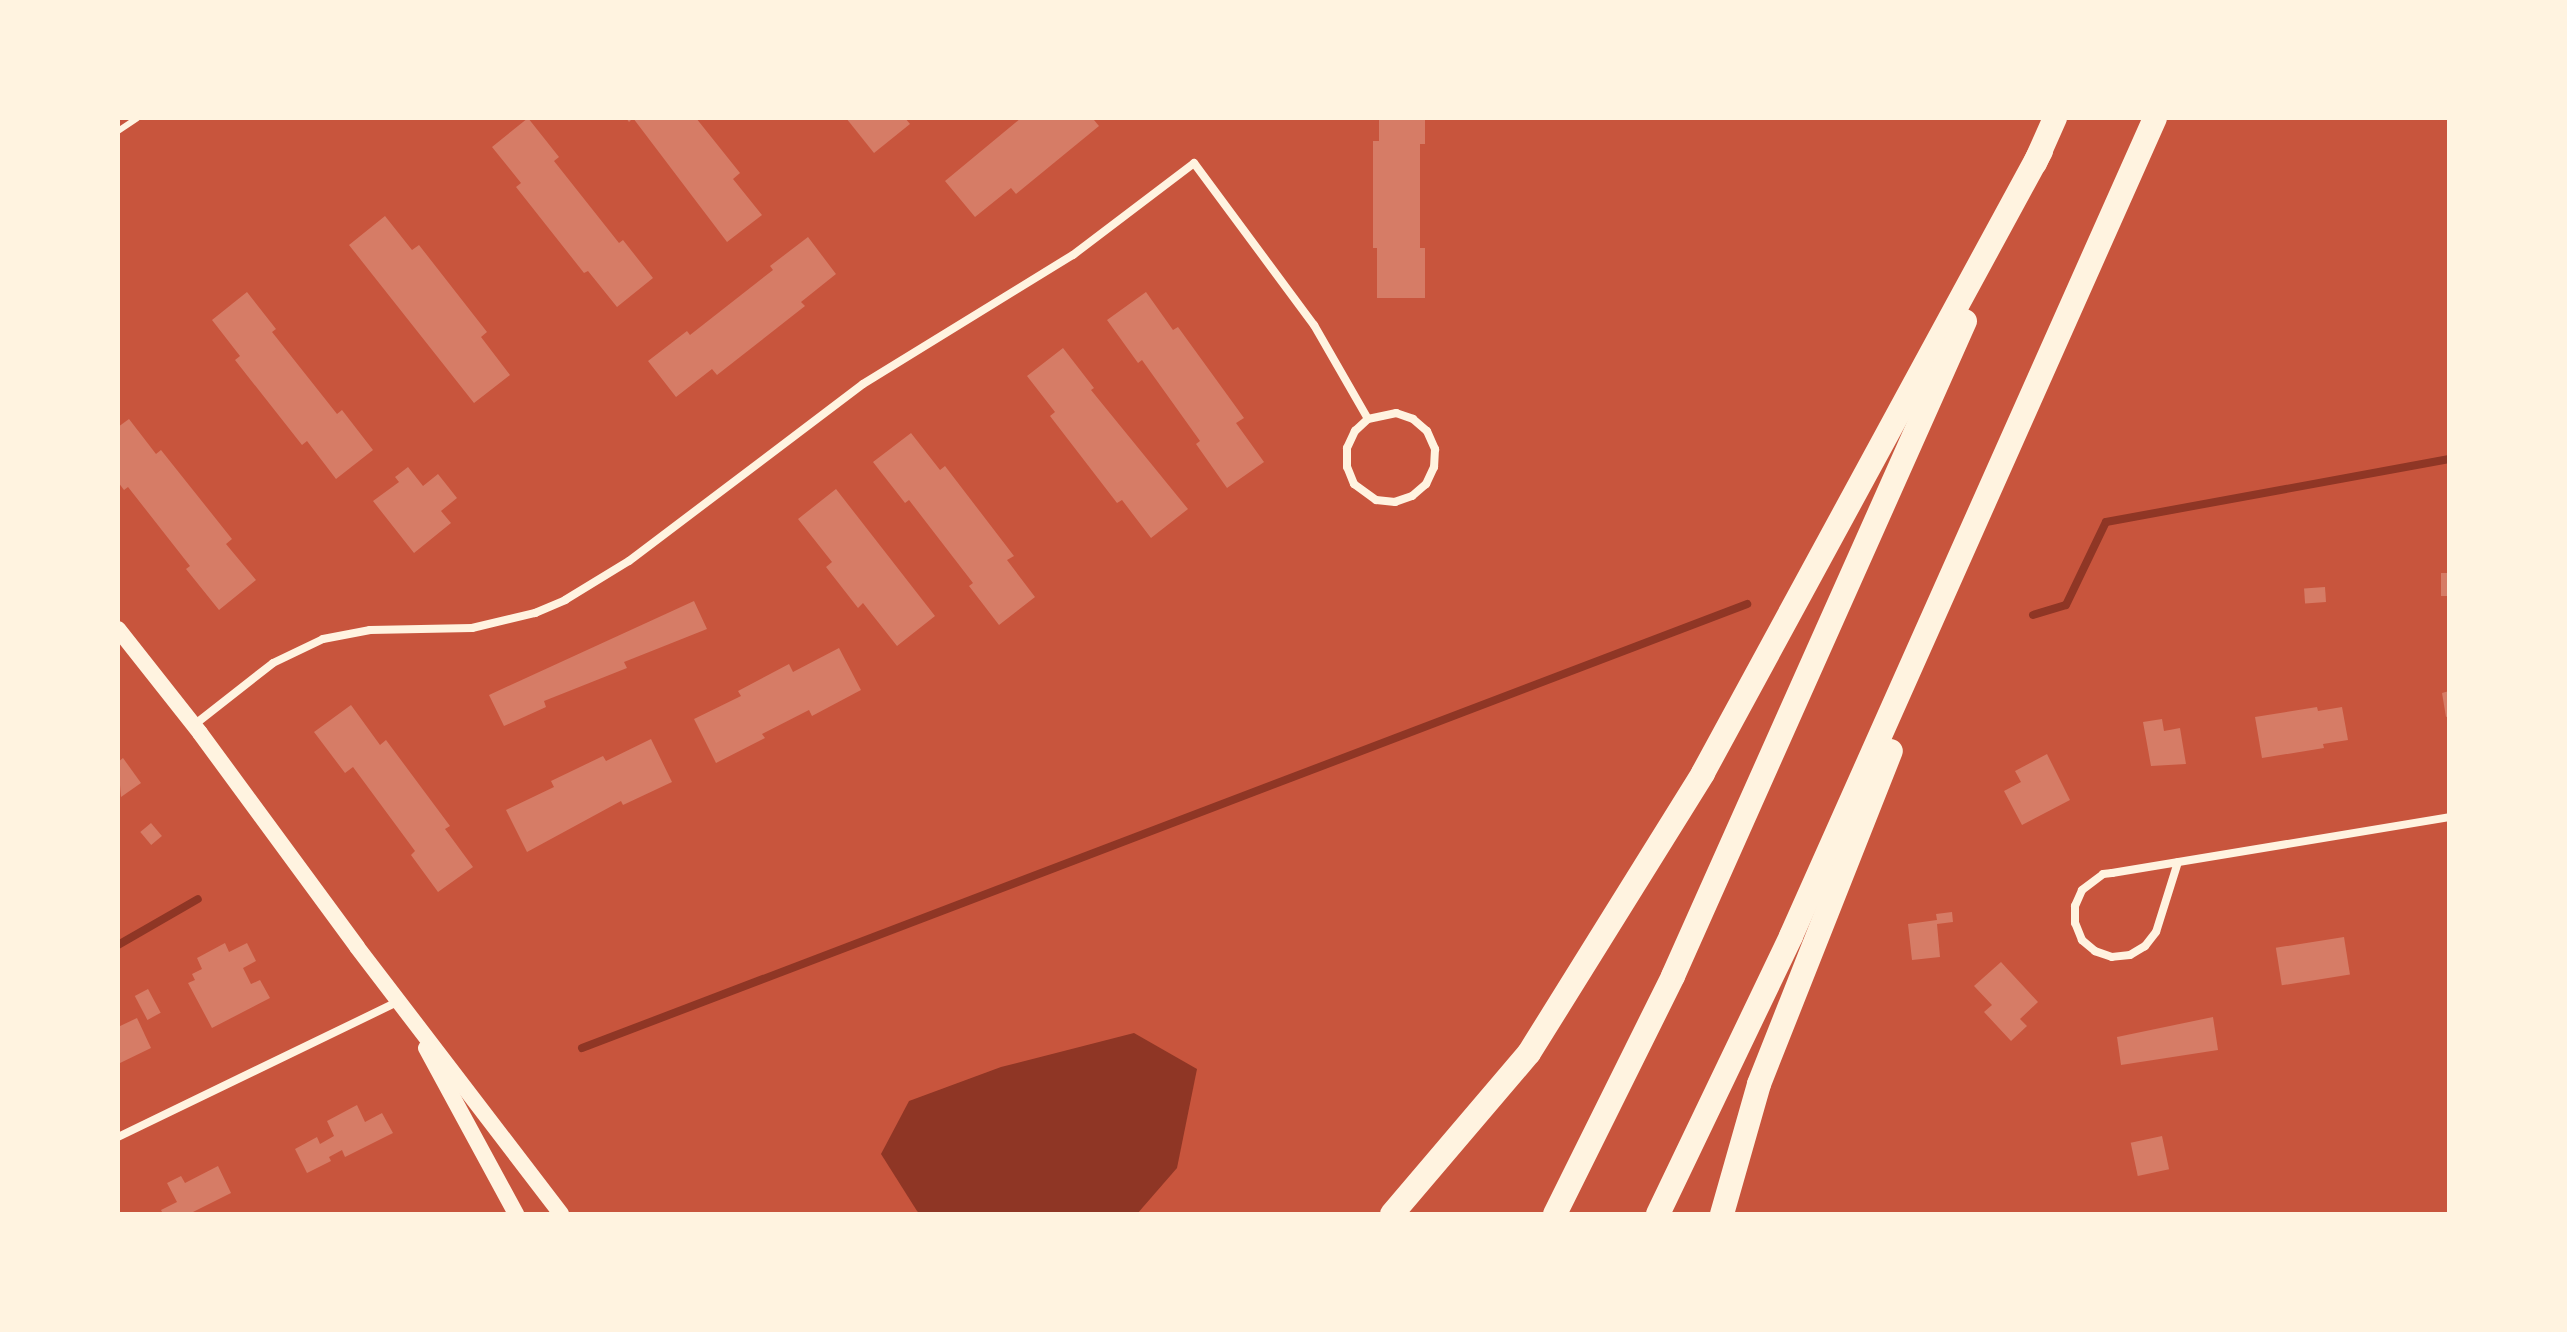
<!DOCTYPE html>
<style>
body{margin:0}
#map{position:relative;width:2567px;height:1332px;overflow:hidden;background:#c8553d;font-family:"Alegreya Sans",sans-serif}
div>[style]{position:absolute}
.water>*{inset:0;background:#8f3625}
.stream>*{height:8px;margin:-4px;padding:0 4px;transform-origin:4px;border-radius:4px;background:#8f3625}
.building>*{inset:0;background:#d67c66;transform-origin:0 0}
.service>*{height:6px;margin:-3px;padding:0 3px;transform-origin:3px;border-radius:3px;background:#fff3e0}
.minor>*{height:8px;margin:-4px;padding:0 4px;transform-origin:4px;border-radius:4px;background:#fff3e0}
.secondary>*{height:16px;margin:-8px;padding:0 8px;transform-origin:8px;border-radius:8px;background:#fff3e0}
.motorway>*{height:24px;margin:-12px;padding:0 12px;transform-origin:12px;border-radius:12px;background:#fff3e0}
span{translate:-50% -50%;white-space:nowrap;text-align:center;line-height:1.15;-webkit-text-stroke:6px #fff3e0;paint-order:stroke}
.frame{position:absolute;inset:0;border:120px solid #fff3e0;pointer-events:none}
</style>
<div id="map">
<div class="water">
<div style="clip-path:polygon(1134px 1033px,1197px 1069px,1177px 1168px,1137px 1214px,920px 1214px,917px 1211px,881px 1154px,909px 1101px,1001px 1067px)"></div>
</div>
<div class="stream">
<div style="left:2033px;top:615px;width:34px;rotate:-17deg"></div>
<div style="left:2066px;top:605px;width:92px;rotate:-64.3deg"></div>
<div style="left:2106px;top:522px;width:349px;rotate:-10.4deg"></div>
<div style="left:118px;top:945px;width:92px;rotate:-29.9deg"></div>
<div style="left:582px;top:1048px;width:1247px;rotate:-20.86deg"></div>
</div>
<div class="building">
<div style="clip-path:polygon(528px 118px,559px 157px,554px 161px,619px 243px,623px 240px,653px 278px,617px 307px,588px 271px,584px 273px,516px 187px,521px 183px,492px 147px)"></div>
<div style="clip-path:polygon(626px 118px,696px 118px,740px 173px,733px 179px,762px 215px,727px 242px,633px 118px,629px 122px)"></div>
<div style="clip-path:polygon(846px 118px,905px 118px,910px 124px,874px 153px)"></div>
<div style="clip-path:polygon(1021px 118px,1097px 118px,1094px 120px,1099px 126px,1016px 194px,1011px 188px,975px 217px,945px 181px)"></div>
<div style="clip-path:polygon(1379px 118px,1425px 118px,1425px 144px,1420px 144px,1420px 248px,1425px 248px,1425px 298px,1377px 298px,1377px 248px,1373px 248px,1373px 141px,1379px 141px)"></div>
<div style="clip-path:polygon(385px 216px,412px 250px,419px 245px,487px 332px,481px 337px,510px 375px,474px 403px,349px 245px)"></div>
<div style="clip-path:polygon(808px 237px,836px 274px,801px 302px,805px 306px,717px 375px,712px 369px,676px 397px,648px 361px,687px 331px,690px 335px,773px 270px,770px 266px)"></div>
<div style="clip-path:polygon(247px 292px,276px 329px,272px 332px,337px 414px,342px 410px,373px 450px,336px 479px,307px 441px,302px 445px,235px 360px,240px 356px,212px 320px)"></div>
<div style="clip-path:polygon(1146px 292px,1173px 330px,1178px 327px,1244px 418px,1236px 423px,1264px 462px,1227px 488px,1196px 444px,1200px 441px,1142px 360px,1138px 363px,1107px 320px)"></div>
<div style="clip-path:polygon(1063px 348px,1094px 388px,1091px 390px,1188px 509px,1151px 538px,1122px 500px,1117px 503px,1050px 416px,1055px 412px,1027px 376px)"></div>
<div style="clip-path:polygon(129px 419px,156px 454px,161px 450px,232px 539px,226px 544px,256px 580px,219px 610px,186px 569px,190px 566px,128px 487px,124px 490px,118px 482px,118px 427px)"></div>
<div style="clip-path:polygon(911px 433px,940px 470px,945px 466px,1014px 556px,1007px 560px,1035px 597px,999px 625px,969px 586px,973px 583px,909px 500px,905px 503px,873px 462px)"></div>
<div style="clip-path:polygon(408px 467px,423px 486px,438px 474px,457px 498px,441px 511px,451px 523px,414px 553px,373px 501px,399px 482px,395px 477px)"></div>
<div style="clip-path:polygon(836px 489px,935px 616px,897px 646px,863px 603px,858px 608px,826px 567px,832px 562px,798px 519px)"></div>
<div style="left:2441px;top:573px;width:8px;height:23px"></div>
<div style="left:2325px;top:587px;width:15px;height:21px;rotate:86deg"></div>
<div style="clip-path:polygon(694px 601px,707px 629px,624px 662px,627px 668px,544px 701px,546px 707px,504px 726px,489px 695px)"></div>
<div style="clip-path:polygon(839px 648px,861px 690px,812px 716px,809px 710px,762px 734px,765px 738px,716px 763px,694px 719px,741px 696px,738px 691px,789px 664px,793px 672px)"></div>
<div style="clip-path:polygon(2449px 691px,2449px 716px,2446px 717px,2442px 693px)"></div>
<div style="clip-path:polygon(351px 705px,380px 745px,386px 740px,450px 826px,445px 829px,473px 867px,438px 892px,411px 855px,415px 851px,353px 767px,345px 773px,314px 732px)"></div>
<div style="clip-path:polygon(2317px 707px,2318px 711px,2342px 707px,2348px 740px,2323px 744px,2324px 748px,2262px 758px,2255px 717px)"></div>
<div style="clip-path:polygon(2162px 719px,2164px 731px,2180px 728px,2186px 764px,2151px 766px,2143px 722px)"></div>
<div style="clip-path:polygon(651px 739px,672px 782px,623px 805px,621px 801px,527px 852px,506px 810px,554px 787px,551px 781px,603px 756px,606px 761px)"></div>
<div style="clip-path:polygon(2047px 754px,2070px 800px,2022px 825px,2004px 791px,2021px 782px,2015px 771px)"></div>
<div style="clip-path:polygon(123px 758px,141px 783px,121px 797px,118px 762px)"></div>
<div style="left:151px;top:823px;width:17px;height:14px;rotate:50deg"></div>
<div style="clip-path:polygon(1952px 912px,1953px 922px,1937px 924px,1940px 957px,1912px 960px,1908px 924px,1937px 920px,1936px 914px)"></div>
<div style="left:2344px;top:937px;width:38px;height:69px;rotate:81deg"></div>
<div style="clip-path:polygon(225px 943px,229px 952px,247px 943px,256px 961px,243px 968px,251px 984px,260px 980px,270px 998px,212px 1028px,188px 983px,195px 980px,192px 974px,202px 969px,197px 958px)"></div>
<div style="clip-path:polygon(2001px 962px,2038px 1002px,2020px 1019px,2027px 1026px,2011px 1041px,1984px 1012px,1992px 1005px,1974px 986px)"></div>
<div style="left:148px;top:989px;width:27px;height:15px;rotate:62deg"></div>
<div style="clip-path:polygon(2213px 1017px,2218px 1050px,2121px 1065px,2117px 1037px)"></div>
<div style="clip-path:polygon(137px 1018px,151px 1048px,118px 1064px,118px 1027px)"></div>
<div style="clip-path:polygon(357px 1105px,365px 1122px,382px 1113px,393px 1133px,345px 1157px,342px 1150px,329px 1157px,331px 1161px,307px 1173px,295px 1149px,317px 1137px,320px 1144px,334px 1136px,327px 1121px)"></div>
<div style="left:2162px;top:1136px;width:34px;height:32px;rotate:78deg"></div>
<div style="clip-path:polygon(218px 1166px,231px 1193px,189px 1214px,163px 1214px,161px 1210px,177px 1202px,167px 1183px,181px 1176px,185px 1183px)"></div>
</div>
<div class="service">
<div style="left:118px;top:131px;width:23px;rotate:-34deg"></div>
</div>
<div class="minor">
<div style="left:194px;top:725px;width:100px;rotate:-38.1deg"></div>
<div style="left:273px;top:663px;width:55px;rotate:-25.6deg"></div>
<div style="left:323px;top:639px;width:48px;rotate:-10.8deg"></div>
<div style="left:370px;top:630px;width:102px;rotate:-1.1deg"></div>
<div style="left:472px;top:628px;width:65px;rotate:-13.4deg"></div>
<div style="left:535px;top:613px;width:33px;rotate:-23deg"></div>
<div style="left:565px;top:600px;width:75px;rotate:-31.4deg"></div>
<div style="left:629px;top:561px;width:293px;rotate:-37.1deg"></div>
<div style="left:863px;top:384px;width:246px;rotate:-31.6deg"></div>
<div style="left:1073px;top:255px;width:152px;rotate:-37.2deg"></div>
<div style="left:1194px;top:163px;width:202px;rotate:53.5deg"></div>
<div style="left:1314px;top:325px;width:108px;rotate:60.1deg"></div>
<div style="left:1368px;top:419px;width:29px;rotate:-12deg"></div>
<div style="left:1396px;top:413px;width:18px;rotate:19deg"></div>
<div style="left:1413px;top:419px;width:18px;rotate:41deg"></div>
<div style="left:1427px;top:431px;width:20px;rotate:66deg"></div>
<div style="left:1435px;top:449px;width:18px;rotate:93deg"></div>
<div style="left:1434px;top:467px;width:19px;rotate:115deg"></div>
<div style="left:1426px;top:484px;width:18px;rotate:139deg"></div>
<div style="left:1412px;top:496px;width:18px;rotate:161deg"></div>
<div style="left:1395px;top:502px;width:19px;rotate:-174deg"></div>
<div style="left:1376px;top:500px;width:27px;rotate:-144deg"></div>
<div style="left:1354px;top:484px;width:18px;rotate:-112deg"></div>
<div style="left:1347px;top:467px;width:19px;rotate:-90deg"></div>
<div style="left:1347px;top:448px;width:19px;rotate:-65deg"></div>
<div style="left:1355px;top:431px;width:18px;rotate:-43deg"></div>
<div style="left:2178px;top:862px;width:73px;rotate:107.4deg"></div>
<div style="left:2156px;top:932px;width:18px;rotate:128deg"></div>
<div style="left:2145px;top:946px;width:17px;rotate:149deg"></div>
<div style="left:2130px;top:955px;width:18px;rotate:174deg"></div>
<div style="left:2112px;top:957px;width:18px;rotate:-161deg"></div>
<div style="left:2095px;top:951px;width:17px;rotate:-140deg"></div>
<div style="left:2082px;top:940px;width:18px;rotate:-112deg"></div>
<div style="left:2075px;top:923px;width:17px;rotate:-90deg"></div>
<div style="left:2075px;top:906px;width:17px;rotate:-66deg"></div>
<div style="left:2082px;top:890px;width:26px;rotate:-37deg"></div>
<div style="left:2103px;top:874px;width:9px;rotate:-6deg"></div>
<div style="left:2112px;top:873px;width:342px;rotate:-9.4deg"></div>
<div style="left:118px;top:1137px;width:312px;rotate:-25.8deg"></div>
</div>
<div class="secondary">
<div style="left:118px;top:629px;width:132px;rotate:51.7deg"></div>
<div style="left:200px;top:733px;width:265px;rotate:53.7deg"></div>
<div style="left:357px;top:947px;width:336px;rotate:52.6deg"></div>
<div style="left:426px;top:1048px;width:189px;rotate:61.5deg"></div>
</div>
<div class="motorway">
<div style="left:2035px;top:163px;width:49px;rotate:-66deg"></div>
<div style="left:1392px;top:1214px;width:211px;rotate:-49.6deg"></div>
<div style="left:1529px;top:1053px;width:330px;rotate:-58.1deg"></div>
<div style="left:1703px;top:773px;width:708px;rotate:-61.48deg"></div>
<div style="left:1555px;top:1214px;width:266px;rotate:-63.6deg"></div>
<div style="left:1673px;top:976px;width:717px;rotate:-65.97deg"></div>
<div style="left:1658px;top:1214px;width:308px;rotate:-64.4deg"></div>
<div style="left:1791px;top:936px;width:895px;rotate:-66.01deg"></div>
<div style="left:1722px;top:1214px;width:135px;rotate:-74.1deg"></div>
<div style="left:1759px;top:1084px;width:358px;rotate:-68.4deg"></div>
</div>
<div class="frame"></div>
</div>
